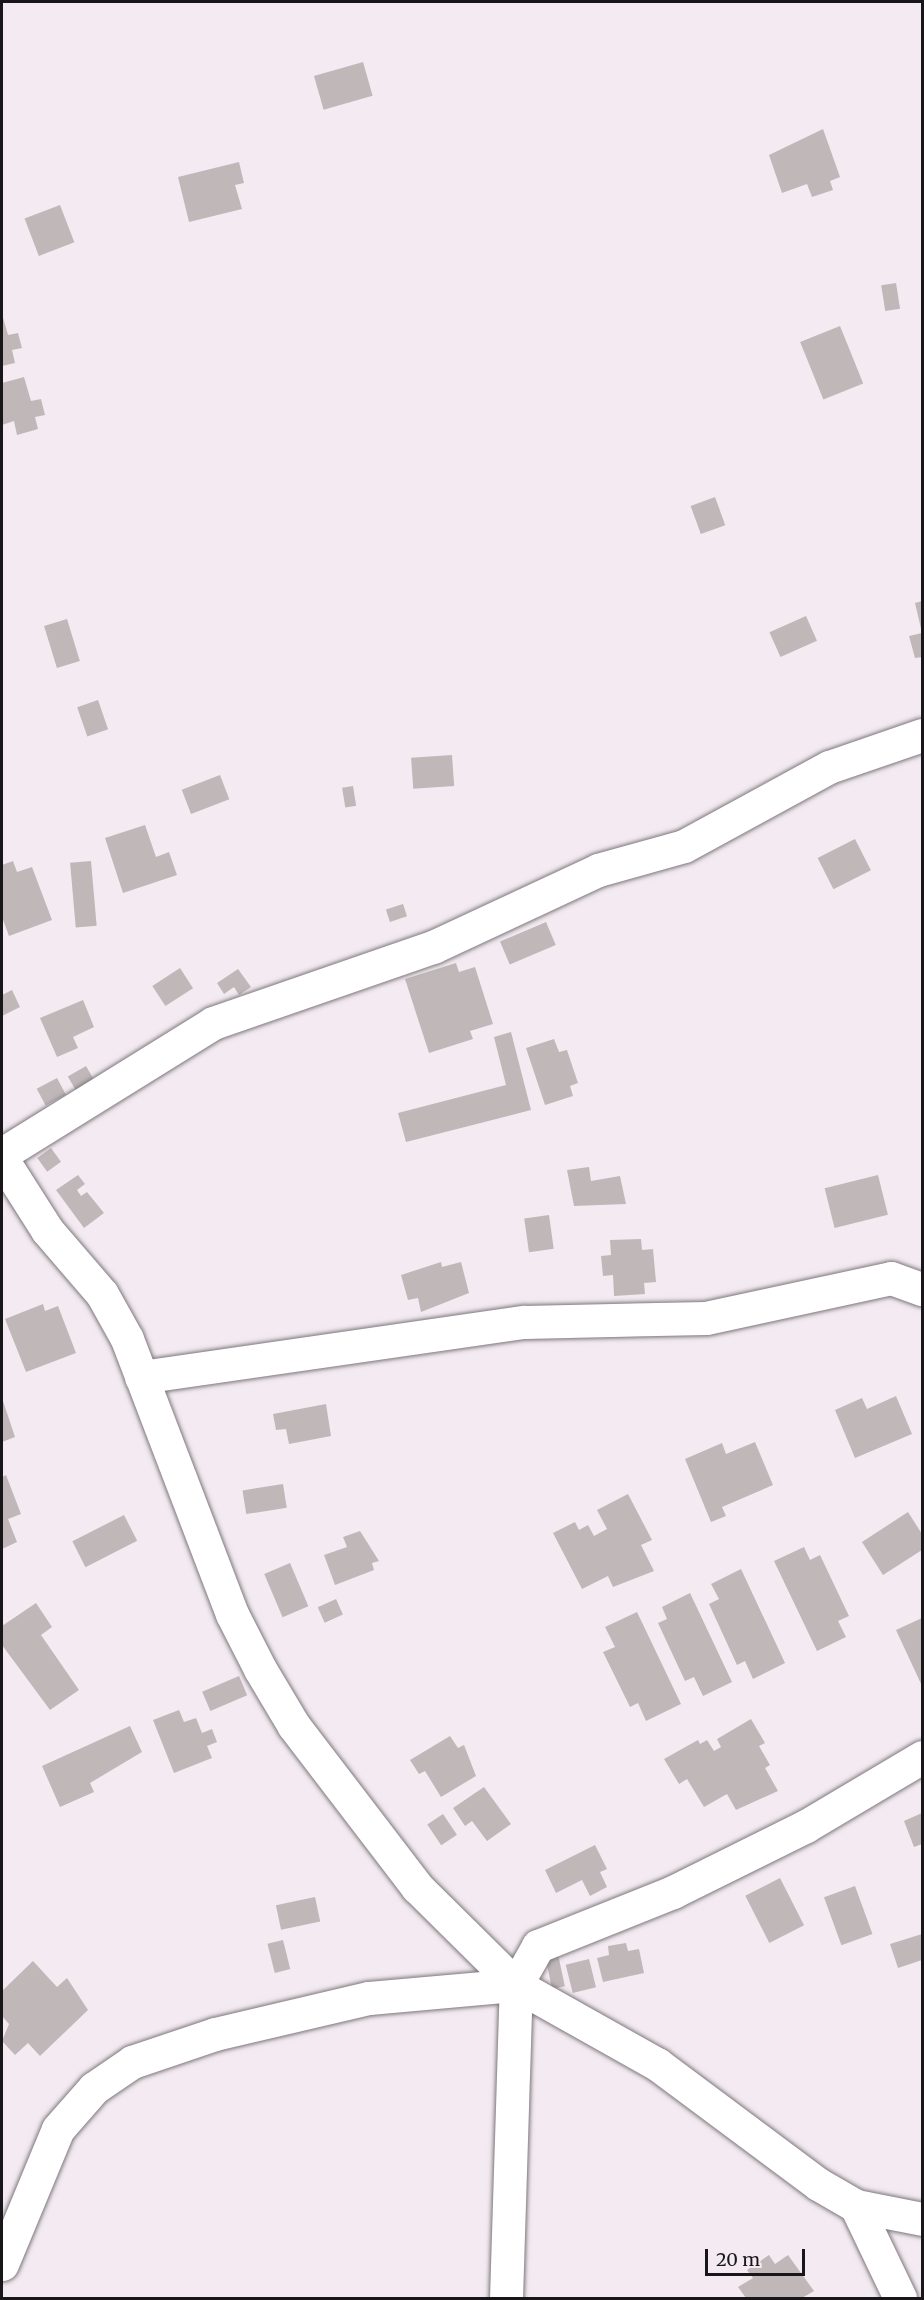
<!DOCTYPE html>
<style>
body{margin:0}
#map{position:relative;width:924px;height:2300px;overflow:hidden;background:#f3ebf1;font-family:Merriweather,serif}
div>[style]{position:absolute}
.building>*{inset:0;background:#c0b7b9;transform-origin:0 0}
.roads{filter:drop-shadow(0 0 2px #7e777c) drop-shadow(0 0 2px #7e777c)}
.minor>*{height:33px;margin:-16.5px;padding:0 16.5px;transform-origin:16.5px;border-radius:16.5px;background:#fff}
span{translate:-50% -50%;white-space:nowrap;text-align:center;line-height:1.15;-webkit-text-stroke:4.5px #f3ebf1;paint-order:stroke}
.frame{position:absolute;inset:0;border:3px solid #181618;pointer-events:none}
.scale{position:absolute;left:705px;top:2249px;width:100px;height:27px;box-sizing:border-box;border:3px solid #181618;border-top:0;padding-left:8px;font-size:18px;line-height:21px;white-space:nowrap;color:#181618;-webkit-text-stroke:4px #f3ebf1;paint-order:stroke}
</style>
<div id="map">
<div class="building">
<div style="left:363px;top:62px;width:35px;height:51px;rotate:74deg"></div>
<div style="clip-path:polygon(823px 129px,840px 177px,830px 181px,833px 190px,812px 197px,807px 184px,782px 193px,769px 155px)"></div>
<div style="clip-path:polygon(239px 162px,244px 183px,235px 185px,242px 209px,189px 222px,178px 177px)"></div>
<div style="left:60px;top:205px;width:40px;height:38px;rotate:69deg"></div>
<div style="left:896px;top:283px;width:26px;height:15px;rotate:81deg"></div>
<div style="clip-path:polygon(2px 314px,8px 335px,18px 333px,22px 348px,12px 350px,15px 363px,2px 366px)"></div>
<div style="left:840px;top:326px;width:62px;height:43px;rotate:68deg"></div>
<div style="clip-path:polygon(24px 377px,31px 401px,41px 399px,45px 415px,35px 417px,38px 429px,17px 435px,14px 421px,2px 425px,2px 383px)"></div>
<div style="left:715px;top:497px;width:30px;height:26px;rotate:70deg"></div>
<div style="clip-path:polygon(922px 601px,922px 633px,915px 603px)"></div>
<div style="left:806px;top:616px;width:27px;height:40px;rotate:66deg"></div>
<div style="left:67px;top:619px;width:44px;height:24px;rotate:73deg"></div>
<div style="clip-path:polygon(922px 633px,922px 657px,915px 658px,909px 636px)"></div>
<div style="left:98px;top:700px;width:31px;height:22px;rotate:71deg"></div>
<div style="left:452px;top:755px;width:31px;height:41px;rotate:86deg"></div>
<div style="left:220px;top:775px;width:26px;height:41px;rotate:69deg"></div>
<div style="left:353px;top:786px;width:20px;height:11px;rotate:81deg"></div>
<div style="clip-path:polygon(145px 825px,156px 857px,169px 852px,177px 875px,123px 893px,105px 838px)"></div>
<div style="left:855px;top:839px;width:35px;height:42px;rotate:63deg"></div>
<div style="clip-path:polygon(13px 861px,17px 872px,32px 867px,52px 920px,9px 936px,2px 917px,2px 865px)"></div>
<div style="left:91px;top:861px;width:65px;height:21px;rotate:85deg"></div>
<div style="left:403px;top:904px;width:13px;height:18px;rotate:72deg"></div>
<div style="left:546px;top:922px;width:25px;height:50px;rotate:67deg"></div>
<div style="clip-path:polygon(456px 963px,459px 972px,475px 967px,493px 1024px,470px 1031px,473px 1039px,429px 1053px,405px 979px)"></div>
<div style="left:180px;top:968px;width:24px;height:33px;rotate:57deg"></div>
<div style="clip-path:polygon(238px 969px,251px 987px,239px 995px,234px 987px,224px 994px,217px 983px)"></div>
<div style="clip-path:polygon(12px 990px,20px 1007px,2px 1016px,2px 995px)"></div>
<div style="clip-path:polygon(83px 1000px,94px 1027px,73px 1037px,78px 1048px,57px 1057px,40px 1018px)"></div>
<div style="clip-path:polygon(511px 1032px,531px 1110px,406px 1142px,398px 1113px,506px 1085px,494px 1037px)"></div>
<div style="clip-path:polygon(554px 1039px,559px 1052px,567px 1050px,578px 1083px,570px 1086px,573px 1096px,545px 1105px,526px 1048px)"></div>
<div style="left:86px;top:1066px;width:16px;height:21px;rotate:60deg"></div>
<div style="left:57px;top:1078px;width:19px;height:23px;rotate:62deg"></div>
<div style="left:51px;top:1148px;width:17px;height:17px;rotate:54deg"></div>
<div style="clip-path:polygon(589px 1167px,591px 1181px,620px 1176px,626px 1204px,574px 1206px,567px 1170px)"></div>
<div style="clip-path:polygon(78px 1175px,85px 1184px,77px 1190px,81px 1196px,87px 1192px,104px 1213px,84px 1228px,56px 1190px)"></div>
<div style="left:878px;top:1175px;width:41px;height:55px;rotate:76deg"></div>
<div style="left:549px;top:1215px;width:34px;height:25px;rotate:82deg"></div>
<div style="clip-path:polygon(641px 1239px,642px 1250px,653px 1249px,656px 1282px,644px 1283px,645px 1294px,614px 1296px,613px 1275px,603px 1276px,601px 1256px,611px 1255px,610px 1240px)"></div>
<div style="clip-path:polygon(441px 1262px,442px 1267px,461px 1262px,469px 1293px,421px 1312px,418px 1298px,408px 1300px,401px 1275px)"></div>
<div style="clip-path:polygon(43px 1304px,45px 1311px,58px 1306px,76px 1353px,26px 1372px,5px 1319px)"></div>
<div style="clip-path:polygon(896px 1396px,912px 1434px,855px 1458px,835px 1410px,862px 1398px,867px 1409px)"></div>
<div style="clip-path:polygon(2px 1398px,15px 1437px,2px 1442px)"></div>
<div style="clip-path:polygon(326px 1404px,331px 1436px,289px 1444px,286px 1429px,276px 1430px,273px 1414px)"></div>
<div style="clip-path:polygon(755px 1442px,773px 1485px,722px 1507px,726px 1516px,711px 1522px,685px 1459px,722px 1443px,726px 1454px)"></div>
<div style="clip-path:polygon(6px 1475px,21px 1514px,8px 1519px,17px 1542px,2px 1549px,2px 1477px)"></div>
<div style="left:283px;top:1484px;width:24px;height:41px;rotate:81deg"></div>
<div style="clip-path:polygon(628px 1494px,652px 1540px,641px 1545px,654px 1571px,613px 1587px,608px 1576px,582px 1589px,553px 1533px,575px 1522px,579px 1530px,588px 1525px,594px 1536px,607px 1529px,597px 1510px)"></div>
<div style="clip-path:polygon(908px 1512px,922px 1534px,922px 1550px,883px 1575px,862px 1542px)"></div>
<div style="left:124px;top:1515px;width:29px;height:58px;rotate:63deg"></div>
<div style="clip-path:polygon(360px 1531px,379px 1561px,372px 1563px,374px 1570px,335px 1585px,324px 1555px,347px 1547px,343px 1537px)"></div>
<div style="clip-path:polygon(804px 1547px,810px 1560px,820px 1555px,849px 1616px,838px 1621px,846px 1637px,817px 1651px,774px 1561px)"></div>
<div style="left:290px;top:1563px;width:47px;height:28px;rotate:67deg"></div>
<div style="clip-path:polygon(741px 1569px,785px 1663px,753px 1679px,745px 1661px,737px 1665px,709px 1604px,719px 1599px,711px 1584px)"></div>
<div style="clip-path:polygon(690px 1593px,732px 1682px,703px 1696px,694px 1677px,685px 1681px,658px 1623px,667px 1619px,662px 1607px)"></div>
<div style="left:336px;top:1599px;width:17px;height:20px;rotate:66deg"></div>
<div style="clip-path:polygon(36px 1603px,52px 1627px,41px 1635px,79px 1690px,50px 1710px,2px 1645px,2px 1626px)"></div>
<div style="clip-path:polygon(637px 1612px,681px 1704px,646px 1721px,638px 1703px,630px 1707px,603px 1652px,615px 1647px,605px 1627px)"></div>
<div style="clip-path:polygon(922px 1618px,922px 1686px,896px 1630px)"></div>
<div style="left:239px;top:1676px;width:21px;height:40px;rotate:67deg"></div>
<div style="clip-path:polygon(179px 1710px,184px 1722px,196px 1718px,202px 1733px,212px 1729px,217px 1742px,207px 1746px,212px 1758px,174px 1773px,153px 1720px)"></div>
<div style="clip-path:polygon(751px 1719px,765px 1743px,759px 1746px,770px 1765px,765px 1768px,778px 1791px,736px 1810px,727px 1794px,704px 1807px,687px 1779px,679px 1784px,664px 1759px,698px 1740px,700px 1744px,707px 1740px,714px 1751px,721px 1747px,717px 1739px)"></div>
<div style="clip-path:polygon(130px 1726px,142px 1752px,90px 1783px,94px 1792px,60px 1807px,42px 1766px)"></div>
<div style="clip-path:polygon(450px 1736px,458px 1748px,464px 1745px,476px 1776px,441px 1797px,425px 1771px,419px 1774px,410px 1760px)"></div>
<div style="clip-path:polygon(484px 1787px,511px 1824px,487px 1841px,472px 1821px,465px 1826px,453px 1808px)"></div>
<div style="clip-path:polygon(922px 1813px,922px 1844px,914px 1847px,904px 1821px)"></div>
<div style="left:443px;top:1814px;width:25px;height:19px;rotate:56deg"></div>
<div style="clip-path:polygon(595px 1845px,607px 1869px,600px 1872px,607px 1887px,590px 1896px,582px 1880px,556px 1893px,545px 1870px)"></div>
<div style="left:780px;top:1878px;width:53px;height:39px;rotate:63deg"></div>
<div style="left:855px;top:1886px;width:51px;height:33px;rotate:70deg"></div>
<div style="left:315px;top:1897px;width:25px;height:40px;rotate:78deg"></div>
<div style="clip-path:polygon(922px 1934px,922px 1960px,898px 1968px,890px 1944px)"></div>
<div style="left:283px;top:1940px;width:30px;height:16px;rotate:76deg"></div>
<div style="clip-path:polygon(626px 1943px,628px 1951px,639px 1949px,644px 1973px,603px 1982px,597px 1958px,609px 1955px,608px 1946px)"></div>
<div style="left:558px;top:1954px;width:33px;height:13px;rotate:78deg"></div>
<div style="left:589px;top:1959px;width:29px;height:24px;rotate:76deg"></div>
<div style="clip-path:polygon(33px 1961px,57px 1987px,67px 1978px,88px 2010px,40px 2056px,28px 2043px,15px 2055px,2px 2041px,9px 2024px,2px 2016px,2px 1991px)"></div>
<div style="clip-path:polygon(769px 2255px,775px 2264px,788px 2255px,814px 2291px,802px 2298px,746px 2298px,738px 2287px,753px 2278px,747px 2270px)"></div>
</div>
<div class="roads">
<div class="minor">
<div style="left:2px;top:1154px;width:248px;rotate:-31.8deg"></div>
<div style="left:213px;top:1023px;width:233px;rotate:-19.1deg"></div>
<div style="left:433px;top:947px;width:182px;rotate:-25deg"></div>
<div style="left:598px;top:870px;width:89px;rotate:-15.6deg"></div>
<div style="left:684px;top:846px;width:165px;rotate:-28.6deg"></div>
<div style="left:829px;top:767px;width:98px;rotate:-19deg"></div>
<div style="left:2px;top:1159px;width:84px;rotate:57.6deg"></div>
<div style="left:47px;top:1230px;width:84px;rotate:49.3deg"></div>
<div style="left:102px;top:1294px;width:51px;rotate:60.9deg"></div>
<div style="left:127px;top:1339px;width:294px;rotate:69.1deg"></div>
<div style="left:232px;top:1614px;width:62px;rotate:63deg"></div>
<div style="left:260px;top:1669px;width:66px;rotate:59.2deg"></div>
<div style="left:294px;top:1726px;width:203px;rotate:52.6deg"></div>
<div style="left:417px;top:1887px;width:139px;rotate:44.7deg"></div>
<div style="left:516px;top:1985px;width:162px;rotate:29.3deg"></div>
<div style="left:657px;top:2064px;width:201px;rotate:36.7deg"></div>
<div style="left:818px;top:2184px;width:44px;rotate:30.1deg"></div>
<div style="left:856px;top:2206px;width:67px;rotate:11.1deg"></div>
<div style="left:141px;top:1377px;width:388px;rotate:-8.2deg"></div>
<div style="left:525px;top:1322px;width:181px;rotate:-1.3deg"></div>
<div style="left:706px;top:1318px;width:189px;rotate:-12.2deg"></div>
<div style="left:891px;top:1278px;width:33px;rotate:20deg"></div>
<div style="left:856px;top:2206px;width:102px;rotate:64.4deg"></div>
<div style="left:2px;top:2264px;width:146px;rotate:-67.5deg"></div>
<div style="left:58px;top:2129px;width:55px;rotate:-48.7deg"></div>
<div style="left:94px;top:2088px;width:46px;rotate:-34.4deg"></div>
<div style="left:132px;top:2062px;width:88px;rotate:-18.6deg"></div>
<div style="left:215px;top:2034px;width:158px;rotate:-13.2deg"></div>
<div style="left:369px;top:1998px;width:148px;rotate:-5.1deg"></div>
<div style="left:516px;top:1985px;width:45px;rotate:-60.6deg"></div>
<div style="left:538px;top:1946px;width:145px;rotate:-21.8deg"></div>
<div style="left:673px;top:1892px;width:148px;rotate:-26.4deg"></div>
<div style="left:806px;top:1826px;width:135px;rotate:-30.7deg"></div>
<div style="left:506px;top:2298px;width:313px;rotate:-88.2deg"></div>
</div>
</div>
<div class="frame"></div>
<div class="scale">20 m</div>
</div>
